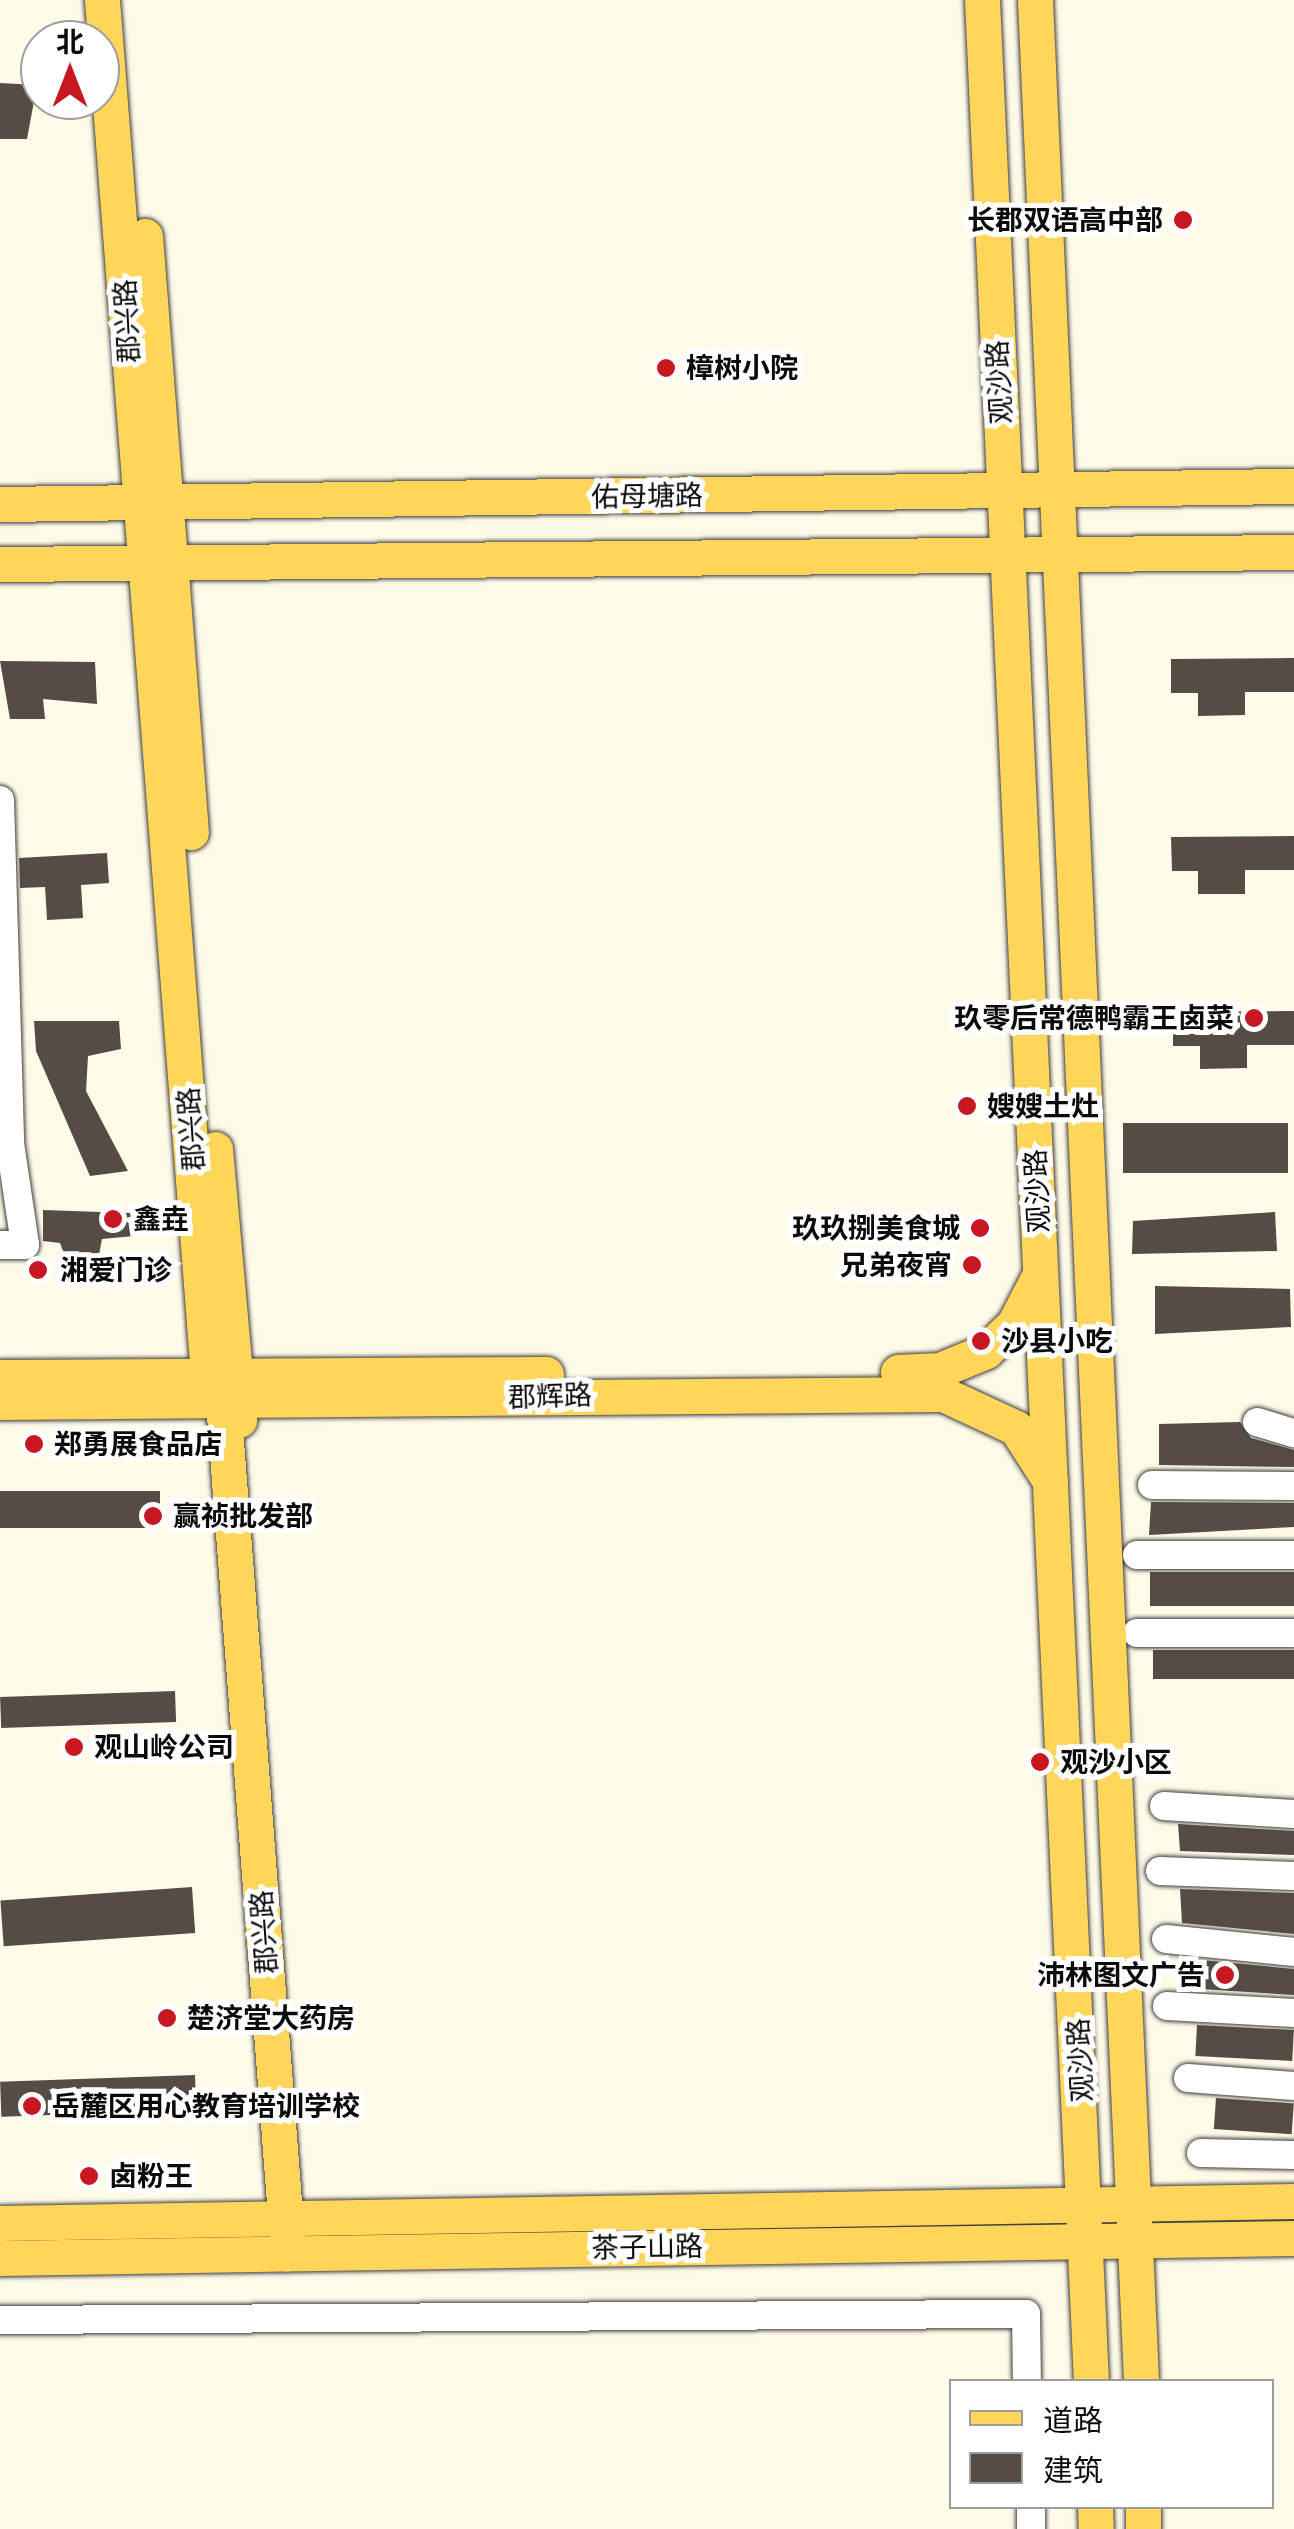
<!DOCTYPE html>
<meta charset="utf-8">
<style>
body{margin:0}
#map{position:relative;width:1294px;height:2529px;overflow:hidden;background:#fffbe9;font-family:Lora,"Noto Sans SC",serif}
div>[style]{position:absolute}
.building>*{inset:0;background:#554c46;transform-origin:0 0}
.roads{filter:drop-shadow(0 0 2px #3e3e3e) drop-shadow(0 0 2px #3e3e3e)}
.minor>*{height:28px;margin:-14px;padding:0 14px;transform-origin:14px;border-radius:14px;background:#fff}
.major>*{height:35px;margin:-17.5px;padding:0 17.5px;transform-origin:17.5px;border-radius:17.5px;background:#ffd659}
.dots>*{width:28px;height:28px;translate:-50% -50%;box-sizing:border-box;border:5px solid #fff;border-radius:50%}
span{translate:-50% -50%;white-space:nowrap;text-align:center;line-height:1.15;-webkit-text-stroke:10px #fff;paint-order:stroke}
.poi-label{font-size:28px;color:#0b0b0b;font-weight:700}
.right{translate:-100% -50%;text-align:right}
.left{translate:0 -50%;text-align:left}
.street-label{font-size:28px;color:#0b0b0b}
.legend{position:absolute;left:949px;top:2379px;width:325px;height:130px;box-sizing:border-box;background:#fff;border:2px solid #9d9d9d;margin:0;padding:12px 18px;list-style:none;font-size:30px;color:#0b0b0b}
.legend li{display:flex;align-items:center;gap:20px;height:50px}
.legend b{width:50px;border:2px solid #9d9d9d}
.north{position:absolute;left:20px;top:20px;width:100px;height:100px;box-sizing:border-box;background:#fff;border:2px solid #9d9d9d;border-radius:50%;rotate:0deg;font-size:28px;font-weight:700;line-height:40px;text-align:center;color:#0b0b0b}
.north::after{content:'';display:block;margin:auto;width:35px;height:45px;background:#c71720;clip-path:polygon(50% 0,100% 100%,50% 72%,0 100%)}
</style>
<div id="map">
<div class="building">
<div style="clip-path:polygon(0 83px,37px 85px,27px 139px,0 139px)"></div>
<div style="clip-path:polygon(1294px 658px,1294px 692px,1245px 692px,1245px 715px,1198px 716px,1198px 693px,1171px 693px,1171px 659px)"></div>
<div style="clip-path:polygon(0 661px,95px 662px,97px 704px,43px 699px,45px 719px,10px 719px)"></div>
<div style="clip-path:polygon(1294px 836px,1294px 870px,1245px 870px,1245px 894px,1198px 894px,1198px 871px,1172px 871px,1171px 837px)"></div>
<div style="clip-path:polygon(107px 853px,109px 883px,81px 885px,83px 918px,47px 920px,45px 887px,20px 888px,19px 858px)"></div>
<div style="clip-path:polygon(1294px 1011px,1294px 1045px,1247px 1045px,1247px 1068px,1200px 1069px,1200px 1046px,1173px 1046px,1173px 1012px)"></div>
<div style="clip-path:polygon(34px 1021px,119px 1021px,121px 1049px,88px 1056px,86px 1091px,128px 1171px,90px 1176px,36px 1051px)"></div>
<div style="left:1288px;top:1123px;width:50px;height:165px;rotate:90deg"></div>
<div style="clip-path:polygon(43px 1210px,130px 1213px,134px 1236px,102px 1239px,97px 1265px,67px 1262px,60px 1243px,43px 1241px)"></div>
<div style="clip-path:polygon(1275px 1212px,1277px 1251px,1132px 1254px,1133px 1221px)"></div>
<div style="clip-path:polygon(1155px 1286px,1290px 1289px,1291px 1327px,1155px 1334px)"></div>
<div style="clip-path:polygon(1240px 1422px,1251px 1438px,1294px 1450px,1294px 1467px,1159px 1465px,1159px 1424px)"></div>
<div style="left:160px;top:1491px;width:37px;height:160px;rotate:90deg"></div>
<div style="clip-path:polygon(1151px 1502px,1294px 1503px,1294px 1527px,1149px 1535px)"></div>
<div style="left:1150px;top:1572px;width:144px;height:34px"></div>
<div style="left:1153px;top:1650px;width:141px;height:29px"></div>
<div style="left:175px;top:1691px;width:31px;height:175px;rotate:88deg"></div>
<div style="clip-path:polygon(1178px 1824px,1294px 1831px,1294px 1855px,1180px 1851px)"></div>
<div style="left:192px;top:1887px;width:46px;height:192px;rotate:86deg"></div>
<div style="clip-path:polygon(1180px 1889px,1294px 1893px,1294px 1934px,1182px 1923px)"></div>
<div style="clip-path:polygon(1181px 1958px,1294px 1969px,1294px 1995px,1184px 1988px)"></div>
<div style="left:1197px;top:2025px;width:97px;height:31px;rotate:3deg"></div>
<div style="left:195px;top:2075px;width:35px;height:195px;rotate:88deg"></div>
<div style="left:1216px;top:2098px;width:78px;height:31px;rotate:4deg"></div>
</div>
<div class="roads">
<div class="minor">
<div style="left:0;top:800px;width:343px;rotate:88.3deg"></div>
<div style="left:10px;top:1143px;width:103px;rotate:81.6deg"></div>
<div style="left:25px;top:1245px;width:25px;rotate:180deg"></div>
<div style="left:1257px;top:1422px;width:39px;rotate:17deg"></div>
<div style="left:1152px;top:1485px;width:142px;rotate:0.4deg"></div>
<div style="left:1137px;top:1555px;width:157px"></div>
<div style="left:1137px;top:1633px;width:157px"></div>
<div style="left:1164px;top:1806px;width:130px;rotate:3.5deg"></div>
<div style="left:1160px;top:1871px;width:134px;rotate:2.1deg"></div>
<div style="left:1166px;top:1939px;width:129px;rotate:5.8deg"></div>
<div style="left:1167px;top:2006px;width:127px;rotate:3.2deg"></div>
<div style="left:1188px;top:2078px;width:106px;rotate:4.3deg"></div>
<div style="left:1201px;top:2153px;width:93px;rotate:1.2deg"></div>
<div style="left:0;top:2320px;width:1026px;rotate:-0.34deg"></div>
<div style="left:1026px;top:2314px;width:68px;rotate:89.2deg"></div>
<div style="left:1031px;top:2506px;width:23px;rotate:90deg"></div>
</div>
<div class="major">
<div style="left:102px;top:0;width:1328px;rotate:85.59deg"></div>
<div style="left:204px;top:1324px;width:51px;rotate:85.5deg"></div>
<div style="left:208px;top:1375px;width:31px;rotate:61deg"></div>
<div style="left:223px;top:1402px;width:854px;rotate:85.64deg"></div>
<div style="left:982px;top:0;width:2384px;rotate:87.38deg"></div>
<div style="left:1035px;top:0;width:2384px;rotate:87.45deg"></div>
<div style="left:145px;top:236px;width:598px;rotate:85.59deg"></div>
<div style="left:0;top:504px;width:1294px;rotate:-0.8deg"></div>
<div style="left:0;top:564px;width:1294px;rotate:-0.53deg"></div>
<div style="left:215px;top:1149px;width:272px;rotate:84.9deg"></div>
<div style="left:898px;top:1372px;width:42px;rotate:-2.7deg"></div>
<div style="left:940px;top:1370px;width:50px;rotate:-22.4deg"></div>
<div style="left:986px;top:1351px;width:39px;rotate:-44deg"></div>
<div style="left:1014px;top:1324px;width:56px;rotate:-62.5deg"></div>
<div style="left:0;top:1377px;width:546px;rotate:-0.31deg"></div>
<div style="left:0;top:1402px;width:943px;rotate:-0.49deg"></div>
<div style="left:943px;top:1394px;width:81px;rotate:25deg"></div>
<div style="left:1016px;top:1428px;width:63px;rotate:57.3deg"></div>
<div style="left:0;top:2223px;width:1294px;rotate:-0.97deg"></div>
<div style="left:0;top:2258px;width:1294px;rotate:-0.89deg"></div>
<div style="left:1095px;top:2506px;width:23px;rotate:88deg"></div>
<div style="left:1143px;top:2506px;width:23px;rotate:90deg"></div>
</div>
</div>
<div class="dots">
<div style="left:1183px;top:220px;background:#c71720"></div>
<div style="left:666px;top:368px;background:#c71720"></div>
<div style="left:1254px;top:1018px;background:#c71720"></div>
<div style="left:967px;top:1106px;background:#c71720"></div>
<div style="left:113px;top:1219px;background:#c71720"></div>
<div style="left:980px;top:1228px;background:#c71720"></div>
<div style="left:972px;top:1265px;background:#c71720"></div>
<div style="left:38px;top:1270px;background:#c71720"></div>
<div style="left:981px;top:1341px;background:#c71720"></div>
<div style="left:34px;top:1444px;background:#c71720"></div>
<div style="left:153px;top:1516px;background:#c71720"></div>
<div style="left:74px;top:1747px;background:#c71720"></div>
<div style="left:1040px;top:1762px;background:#c71720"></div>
<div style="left:1225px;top:1975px;background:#c71720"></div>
<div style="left:167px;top:2018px;background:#c71720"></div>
<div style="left:32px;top:2106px;background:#c71720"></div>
<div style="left:89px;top:2176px;background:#c71720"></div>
</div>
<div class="poi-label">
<span class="right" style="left:1163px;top:220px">长郡双语高中部</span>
<span class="left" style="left:686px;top:368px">樟树小院</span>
<span class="right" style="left:1234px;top:1018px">玖零后常德鸭霸王卤菜</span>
<span class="left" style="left:987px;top:1106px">嫂嫂土灶</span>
<span class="left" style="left:133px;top:1219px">鑫垚</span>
<span class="right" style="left:960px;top:1228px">玖玖捌美食城</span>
<span class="right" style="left:952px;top:1265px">兄弟夜宵</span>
<span class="left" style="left:60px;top:1270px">湘爱门诊</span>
<span class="left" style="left:1001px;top:1341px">沙县小吃</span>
<span class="left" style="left:54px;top:1444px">郑勇展食品店</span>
<span class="left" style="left:173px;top:1516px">赢祯批发部</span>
<span class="left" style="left:94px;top:1747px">观山岭公司</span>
<span class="left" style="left:1060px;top:1762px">观沙小区</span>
<span class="right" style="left:1205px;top:1975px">沛林图文广告</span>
<span class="left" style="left:187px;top:2018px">楚济堂大药房</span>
<span class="left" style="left:52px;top:2106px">岳麓区用心教育培训学校</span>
<span class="left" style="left:109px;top:2176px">卤粉王</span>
</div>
<div class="street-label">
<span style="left:127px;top:321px;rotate:-93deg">郡兴路</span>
<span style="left:999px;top:382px;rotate:-93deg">观沙路</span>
<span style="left:647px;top:496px;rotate:-1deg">佑母塘路</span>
<span style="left:191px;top:1129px;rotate:-94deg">郡兴路</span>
<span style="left:1037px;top:1191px;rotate:-93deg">观沙路</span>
<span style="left:550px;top:1396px;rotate:-2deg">郡辉路</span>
<span style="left:264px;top:1932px;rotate:-94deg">郡兴路</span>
<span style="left:1080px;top:2060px;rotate:-93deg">观沙路</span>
<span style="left:647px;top:2247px;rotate:-1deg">茶子山路</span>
</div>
<ul class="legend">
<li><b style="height:12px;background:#ffd659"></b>道路</li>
<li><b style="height:28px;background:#554c46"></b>建筑</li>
</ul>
<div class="north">北</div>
</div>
